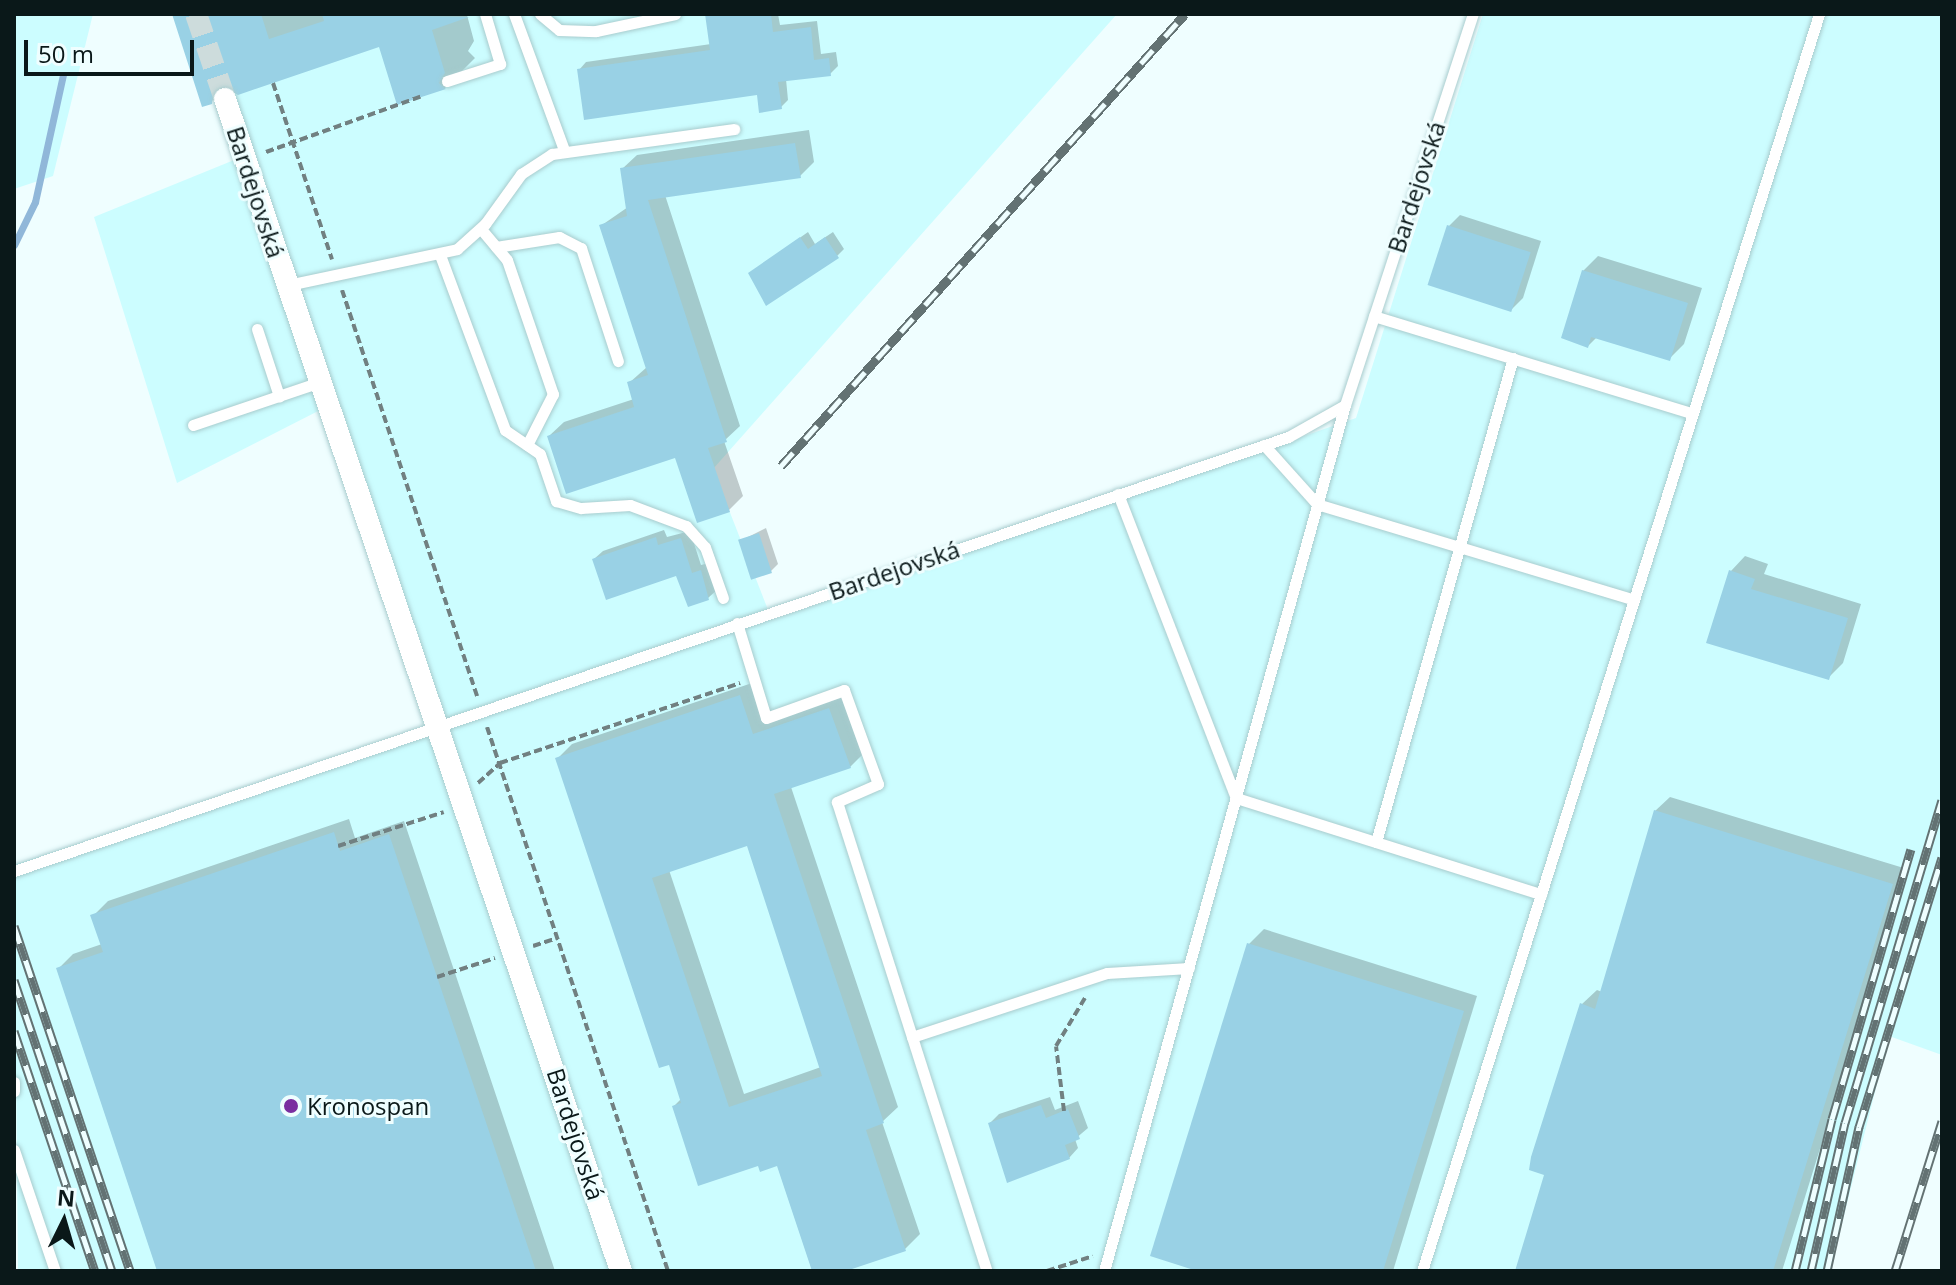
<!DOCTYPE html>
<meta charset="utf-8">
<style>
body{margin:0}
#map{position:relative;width:1956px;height:1285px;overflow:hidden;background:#effeff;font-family:"Open Sans",sans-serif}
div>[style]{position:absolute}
.built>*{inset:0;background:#ccfdff}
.shadow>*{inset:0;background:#0003}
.stream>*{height:7px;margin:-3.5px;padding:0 3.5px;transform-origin:3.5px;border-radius:3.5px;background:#90b7d9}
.building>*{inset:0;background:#99d1e5;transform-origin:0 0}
.street-tunnel>*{height:22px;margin-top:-11px;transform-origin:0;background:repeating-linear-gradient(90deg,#cddcdc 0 22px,transparent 0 33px)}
.path>*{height:4px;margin-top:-2px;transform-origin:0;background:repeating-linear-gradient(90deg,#718081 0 8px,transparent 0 12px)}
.roads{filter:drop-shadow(0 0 2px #a8ccce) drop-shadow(0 0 2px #a8ccce)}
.lane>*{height:11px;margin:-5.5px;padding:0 5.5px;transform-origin:5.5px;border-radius:5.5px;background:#fff}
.street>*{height:22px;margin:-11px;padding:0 11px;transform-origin:11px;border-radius:11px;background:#fff}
.rail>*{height:9px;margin-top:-4.5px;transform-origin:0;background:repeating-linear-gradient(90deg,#effeff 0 18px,#637273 0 36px);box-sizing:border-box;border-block:2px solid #637273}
.dots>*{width:22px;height:22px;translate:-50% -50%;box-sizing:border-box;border:4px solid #effeff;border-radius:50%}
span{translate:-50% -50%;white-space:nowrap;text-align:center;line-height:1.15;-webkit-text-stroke:6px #effeff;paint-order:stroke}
.street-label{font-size:24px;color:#0a1819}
.poi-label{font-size:24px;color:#0a1819}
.left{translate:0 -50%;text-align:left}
.frame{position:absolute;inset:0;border:16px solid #0a1819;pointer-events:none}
.north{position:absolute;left:24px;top:1181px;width:80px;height:80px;-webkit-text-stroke:6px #effeff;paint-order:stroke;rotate:5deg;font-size:22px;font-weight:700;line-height:32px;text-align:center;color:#0a1819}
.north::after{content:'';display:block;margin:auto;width:28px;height:36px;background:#0a1819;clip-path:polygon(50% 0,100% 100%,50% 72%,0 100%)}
.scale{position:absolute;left:24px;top:40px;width:170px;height:36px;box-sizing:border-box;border:4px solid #0a1819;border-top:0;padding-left:10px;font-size:24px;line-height:28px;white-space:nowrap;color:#0a1819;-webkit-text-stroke:6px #effeff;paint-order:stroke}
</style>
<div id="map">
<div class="built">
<div style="clip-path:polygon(14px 14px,93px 14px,53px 176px,14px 189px)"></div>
<div style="clip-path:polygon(198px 14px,1117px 14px,713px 469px,772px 620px,1356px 418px,1483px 14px,1942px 14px,1942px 1055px,1889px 1036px,1830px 1271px,18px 1271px,14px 865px,431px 727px,326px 407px,177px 483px,94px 217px,244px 156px)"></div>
</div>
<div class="shadow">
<div style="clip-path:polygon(174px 14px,471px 14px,467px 15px,474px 41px,468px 51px,475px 58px,445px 88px,399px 102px,381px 45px,227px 86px,211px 102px)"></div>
<div style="clip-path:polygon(707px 14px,778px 14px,780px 25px,817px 21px,821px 54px,836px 52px,838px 66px,830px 74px,786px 79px,788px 100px,781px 107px,759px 92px,579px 70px,586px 62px,711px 44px)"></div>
<div style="clip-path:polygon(809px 130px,814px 162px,800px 176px,665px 195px,740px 426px,724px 441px,743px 496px,729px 510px,677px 456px,549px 436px,564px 422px,634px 399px,629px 383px,647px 367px,602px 225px,628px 207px,622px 169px,637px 155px)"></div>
<div style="clip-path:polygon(1460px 215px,1541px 241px,1523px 298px,1512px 309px,1449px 226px)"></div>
<div style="clip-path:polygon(808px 232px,815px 244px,833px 232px,844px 249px,837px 256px,750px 273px)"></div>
<div style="clip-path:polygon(1598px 256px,1702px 288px,1684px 344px,1669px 359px,1597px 337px,1588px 346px,1583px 271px)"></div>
<div style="clip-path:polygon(766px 528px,778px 564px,771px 571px,740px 541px)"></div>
<div style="clip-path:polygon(664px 530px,667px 537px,690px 531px,701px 565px,709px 563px,717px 590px,708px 598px,677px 574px,594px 559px,603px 551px)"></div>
<div style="clip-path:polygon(1745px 556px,1768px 564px,1764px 574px,1861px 604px,1843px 663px,1828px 678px,1731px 571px)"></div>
<div style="clip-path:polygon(evenodd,755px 682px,768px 720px,844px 695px,865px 752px,850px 767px,791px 787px,898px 1107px,882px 1122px,920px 1234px,905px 1249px,840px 1271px,814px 1271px,778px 1163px,759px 1164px,674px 1106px,682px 1098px,557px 759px,572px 744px,755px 682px,748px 844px,821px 1067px,744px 1094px,669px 870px,748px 844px)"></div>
<div style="clip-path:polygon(1670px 797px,1907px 869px,1782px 1271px,1517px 1271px,1547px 1174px,1582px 1004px,1597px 990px,1602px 992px,1655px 811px)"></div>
<div style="clip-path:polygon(349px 819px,355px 838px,404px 821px,555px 1271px,161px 1271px,58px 969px,73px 954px,102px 944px,93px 916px,108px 901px)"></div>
<div style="clip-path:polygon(1264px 929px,1477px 996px,1393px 1271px,1204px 1271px,1249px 944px)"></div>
<div style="clip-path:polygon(1050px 1097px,1055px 1110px,1078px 1101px,1088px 1128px,1075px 1139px,1078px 1148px,1069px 1158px,990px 1123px,999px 1114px)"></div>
</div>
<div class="stream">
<div style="left:14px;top:245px;width:48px;rotate:-64deg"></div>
<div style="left:35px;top:202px;width:130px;rotate:-77.6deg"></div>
</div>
<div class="building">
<div style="clip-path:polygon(172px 14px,261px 14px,269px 39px,324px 21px,322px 14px,469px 17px,432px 30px,445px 73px,439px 83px,446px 89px,397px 105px,379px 47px,238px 95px,221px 86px,214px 90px,212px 104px,202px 107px)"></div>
<div style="clip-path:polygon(705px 14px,771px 14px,773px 32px,811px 27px,814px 60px,829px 58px,831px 76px,778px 82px,782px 109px,759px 113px,757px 95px,584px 120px,577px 69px,710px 50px)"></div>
<div style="clip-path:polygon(795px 143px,801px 178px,648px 200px,727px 442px,708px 448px,730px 512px,697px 523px,675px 458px,566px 494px,547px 436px,634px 407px,627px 382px,648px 375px,599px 225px,627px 216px,620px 168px)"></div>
<div style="left:1447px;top:225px;width:88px;height:63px;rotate:18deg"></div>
<div style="clip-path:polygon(800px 237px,808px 249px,825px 237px,839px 258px,766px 306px,748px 273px)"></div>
<div style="clip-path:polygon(1582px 270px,1688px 303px,1670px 361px,1591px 337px,1588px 348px,1561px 338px)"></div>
<div style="left:759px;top:533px;width:42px;height:22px;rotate:72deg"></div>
<div style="clip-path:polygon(656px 537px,658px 545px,681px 538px,692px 573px,701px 570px,709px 600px,688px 607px,676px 576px,606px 600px,592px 559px)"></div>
<div style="clip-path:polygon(1729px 570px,1755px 579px,1751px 589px,1848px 618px,1829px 680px,1706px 643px)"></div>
<div style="clip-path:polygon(evenodd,740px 695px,753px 734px,829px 708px,851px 768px,774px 794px,884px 1123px,866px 1130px,906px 1251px,846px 1271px,812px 1271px,777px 1166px,760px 1172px,758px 1166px,698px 1186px,672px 1106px,681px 1103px,669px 1065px,659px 1068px,555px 758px,740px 695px,747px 846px,822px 1076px,729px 1107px,652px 878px,747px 846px)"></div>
<div style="clip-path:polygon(1654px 810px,1893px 884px,1773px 1271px,1515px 1271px,1544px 1175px,1529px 1170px,1531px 1157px,1580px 1003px,1595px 1009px)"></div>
<div style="clip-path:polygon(334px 832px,340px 851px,389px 834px,536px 1271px,157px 1271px,56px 968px,103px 952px,90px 915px)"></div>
<div style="clip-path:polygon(1247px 943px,1464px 1011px,1383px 1271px,1197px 1271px,1150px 1256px)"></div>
<div style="clip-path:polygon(1041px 1105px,1046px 1118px,1068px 1109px,1080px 1139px,1065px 1145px,1070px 1159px,1007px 1183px,988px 1123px)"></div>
</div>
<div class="street-tunnel">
<div style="left:196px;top:14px;width:90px;rotate:71.2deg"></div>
</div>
<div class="path">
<div style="left:273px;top:83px;width:186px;rotate:71.5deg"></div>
<div style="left:266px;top:152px;width:164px;rotate:-19.7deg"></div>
<div style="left:342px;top:290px;width:428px;rotate:71.6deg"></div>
<div style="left:487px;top:727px;width:573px;rotate:71.6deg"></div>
<div style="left:478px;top:783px;width:30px;rotate:-42deg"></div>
<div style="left:500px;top:763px;width:253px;rotate:-18.4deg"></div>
<div style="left:338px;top:846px;width:111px;rotate:-17.8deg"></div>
<div style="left:533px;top:946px;width:26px;rotate:-18deg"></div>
<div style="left:437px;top:977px;width:61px;rotate:-18.1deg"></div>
<div style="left:1064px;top:1111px;width:65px;rotate:-97deg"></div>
<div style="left:1056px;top:1046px;width:56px;rotate:-58.9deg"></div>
<div style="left:1047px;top:1271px;width:48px;rotate:-18.1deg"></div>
</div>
<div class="roads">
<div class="lane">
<div style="left:514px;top:14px;width:145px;rotate:69.8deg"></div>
<div style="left:540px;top:14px;width:25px;rotate:40deg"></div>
<div style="left:559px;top:30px;width:37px;rotate:2deg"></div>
<div style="left:596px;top:31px;width:81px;rotate:-12.1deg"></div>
<div style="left:447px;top:81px;width:56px;rotate:-17.8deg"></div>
<div style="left:500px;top:64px;width:52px;rotate:-106.7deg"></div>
<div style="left:481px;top:229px;width:40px;rotate:50deg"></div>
<div style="left:507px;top:260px;width:142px;rotate:71.1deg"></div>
<div style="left:553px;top:394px;width:57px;rotate:117deg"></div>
<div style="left:496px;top:247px;width:64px;rotate:-9deg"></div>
<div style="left:559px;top:237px;width:25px;rotate:27deg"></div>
<div style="left:581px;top:248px;width:119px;rotate:71.9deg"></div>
<div style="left:440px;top:255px;width:187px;rotate:69.6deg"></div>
<div style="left:505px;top:430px;width:42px;rotate:34.4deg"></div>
<div style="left:540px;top:454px;width:50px;rotate:71.2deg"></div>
<div style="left:556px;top:501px;width:26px;rotate:16deg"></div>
<div style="left:581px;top:508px;width:49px;rotate:-3.5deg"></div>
<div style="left:630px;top:505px;width:60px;rotate:20.6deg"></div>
<div style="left:686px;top:526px;width:28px;rotate:48deg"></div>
<div style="left:705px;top:547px;width:54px;rotate:70.6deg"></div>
<div style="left:288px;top:285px;width:173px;rotate:-12deg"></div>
<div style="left:457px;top:249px;width:38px;rotate:-42deg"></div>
<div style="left:485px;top:224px;width:62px;rotate:-54.2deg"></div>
<div style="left:521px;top:174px;width:37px;rotate:-33deg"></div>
<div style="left:552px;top:154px;width:184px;rotate:-7.8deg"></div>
<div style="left:1374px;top:316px;width:332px;rotate:17deg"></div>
<div style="left:257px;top:329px;width:71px;rotate:71.8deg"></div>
<div style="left:193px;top:425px;width:134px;rotate:-18.7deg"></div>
<div style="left:1264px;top:445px;width:79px;rotate:48.1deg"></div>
<div style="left:1317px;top:504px;width:331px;rotate:16.8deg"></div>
<div style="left:1118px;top:494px;width:326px;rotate:68.8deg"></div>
<div style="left:1236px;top:798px;width:320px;rotate:17.5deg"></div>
<div style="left:737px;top:623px;width:99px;rotate:73deg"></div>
<div style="left:766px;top:718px;width:83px;rotate:-19.7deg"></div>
<div style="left:844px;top:690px;width:100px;rotate:70.1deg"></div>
<div style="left:878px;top:784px;width:45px;rotate:156.3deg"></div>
<div style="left:837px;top:802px;width:492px;rotate:72.3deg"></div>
<div style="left:1376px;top:842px;width:503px;rotate:-74.2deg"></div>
<div style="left:14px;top:871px;width:1346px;rotate:-18.81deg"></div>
<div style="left:1288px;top:437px;width:65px;rotate:-29.3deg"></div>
<div style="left:1345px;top:405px;width:411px;rotate:-71.9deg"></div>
<div style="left:912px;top:1037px;width:205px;rotate:-18.2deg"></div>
<div style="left:1107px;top:973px;width:82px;rotate:-3.5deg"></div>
<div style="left:14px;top:1082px;width:9px;rotate:90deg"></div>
<div style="left:14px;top:1150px;width:128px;rotate:71.3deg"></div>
<div style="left:1104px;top:1271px;width:899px;rotate:-74.45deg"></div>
<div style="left:1422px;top:1271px;width:1318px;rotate:-72.47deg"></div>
</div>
<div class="street">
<div style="left:225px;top:99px;width:1237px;rotate:71.33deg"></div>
</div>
</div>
<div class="rail">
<div style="left:781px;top:466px;width:606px;rotate:-48.21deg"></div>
<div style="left:14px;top:926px;width:364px;rotate:71.4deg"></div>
<div style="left:14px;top:980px;width:307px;rotate:71.4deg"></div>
<div style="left:14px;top:1031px;width:253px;rotate:71.4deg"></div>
<div style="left:1795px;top:1271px;width:156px;rotate:-76.3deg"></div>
<div style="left:1832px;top:1119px;width:281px;rotate:-73.7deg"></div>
<div style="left:1811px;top:1271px;width:152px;rotate:-77.1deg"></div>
<div style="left:1845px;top:1123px;width:337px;rotate:-73.3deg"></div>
<div style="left:1827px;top:1271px;width:148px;rotate:-77.5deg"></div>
<div style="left:1859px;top:1127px;width:282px;rotate:-72.9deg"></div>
<div style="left:1895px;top:1271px;width:157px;rotate:-72.6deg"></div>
</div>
<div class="dots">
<div style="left:291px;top:1106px;background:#7a2ea0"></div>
</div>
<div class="street-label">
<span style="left:1416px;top:187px;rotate:-72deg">Bardejovská</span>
<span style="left:256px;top:192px;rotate:72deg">Bardejovská</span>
<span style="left:894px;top:570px;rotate:-19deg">Bardejovská</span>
<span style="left:576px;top:1134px;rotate:72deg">Bardejovská</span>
</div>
<div class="poi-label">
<span class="left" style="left:307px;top:1106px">Kronospan</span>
</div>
<div class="frame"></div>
<div class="north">N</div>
<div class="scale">50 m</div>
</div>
